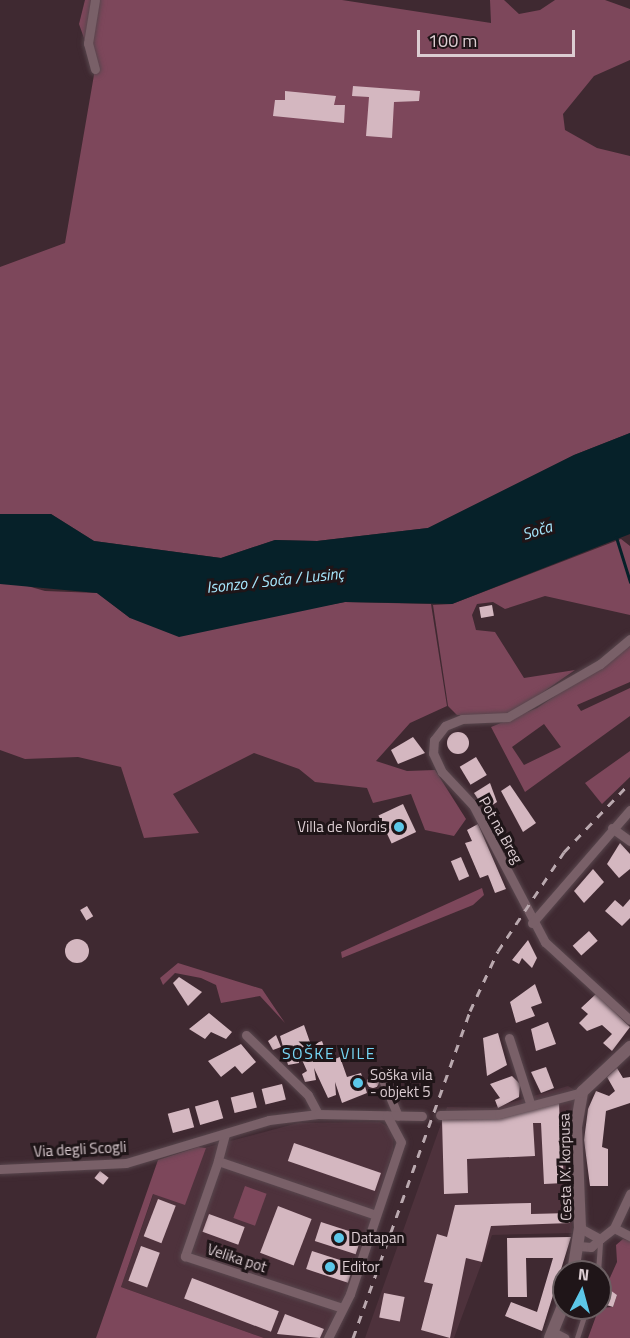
<!DOCTYPE html>
<meta charset="utf-8">
<style>
body{margin:0}
#map{position:relative;width:630px;height:1338px;overflow:hidden;background:#3f2931;font-family:"Titillium Web",sans-serif}
div>[style]{position:absolute}
.built>*{inset:0;background:#4e323c}
.green>*{inset:0;background:#7d475b;transform-origin:0 0}
.water>*{inset:0;background:#062129}
.stream>*{height:3px;margin:-1.5px;padding:0 1.5px;transform-origin:1.5px;border-radius:1.5px;background:#062129}
.building>*{inset:0;background:#d4b7c0;transform-origin:0 0}
.round{border-radius:50%}
.roads{filter:drop-shadow(0 0 2px #58464d) drop-shadow(0 0 2px #58464d)}
.lane>*{height:4.5px;margin:-2.25px;padding:0 2.25px;transform-origin:2.25px;border-radius:2.25px;background:#796068}
.street>*{height:9px;margin:-4.5px;padding:0 4.5px;transform-origin:4.5px;border-radius:4.5px;background:#796068}
.secondary>*{height:12px;margin:-6px;padding:0 6px;transform-origin:6px;border-radius:6px;background:#796068}
.rail>*{height:3px;margin-top:-1.5px;transform-origin:0;background:repeating-linear-gradient(90deg,#baa9af 0 8px,transparent 0 16px)}
.dots>*{width:16px;height:16px;translate:-50% -50%;box-sizing:border-box;border:3px solid #1f1518;border-radius:50%}
span{translate:-50% -50%;white-space:nowrap;text-align:center;line-height:1.15;-webkit-text-stroke:6px #1f1518;paint-order:stroke}
.poi-label{font-size:15px;color:#dccdd2}
.right{translate:-100% -50%;text-align:right}
.left{translate:0 -50%;text-align:left}
.street-label{font-size:15px;color:#dccdd2}
.water-label{font-size:16px;color:#a7e8fe;font-style:italic}
.neighbourhood-label{font-size:16px;color:#76d6f4;letter-spacing:1.5px}
.north{position:absolute;left:552px;top:1260px;width:60px;height:60px;box-sizing:border-box;background:#1f1518;border:2px solid #6b5f62;border-radius:50%;rotate:6deg;font-size:16px;font-weight:700;line-height:24px;text-align:center;color:#dccdd2}
.north::after{content:'';display:block;margin:auto;width:21px;height:27px;background:#5cc7e8;clip-path:polygon(50% 0,100% 100%,50% 72%,0 100%)}
.scale{position:absolute;left:417px;top:30px;width:158px;height:27px;box-sizing:border-box;border:3px solid #dccdd2;border-top:0;padding-left:8px;font-size:18px;line-height:21px;white-space:nowrap;color:#dccdd2;-webkit-text-stroke:4px #1f1518;paint-order:stroke}
</style>
<div id="map">
<div class="built">
<div style="clip-path:polygon(568px 1086px,588px 1098px,570px 1188px,572px 1233px,492px 1235px,454px 1338px,365px 1338px,447px 1107px,492px 1108px)"></div>
<div style="clip-path:polygon(380px 1122px,394px 1131px,393px 1150px,348px 1292px,323px 1338px,264px 1338px,121px 1287px,166px 1158px,298px 1123px)"></div>
</div>
<div class="green">
<div style="clip-path:polygon(85px 0,342px 0,491px 23px,490px 0,504px 0,519px 14px,540px 10px,555px 0,605px 0,630px 9px,630px 60px,594px 76px,563px 114px,565px 130px,597px 148px,630px 156px,630px 433px,574px 455px,428px 528px,317px 541px,275px 540px,221px 558px,94px 541px,51px 514px,0 514px,0 267px,65px 243px,95px 69px,79px 24px)"></div>
<div style="clip-path:polygon(621px 539px,630px 546px,630px 615px,545px 596px,505px 609px,493px 602px,477px 604px,472px 615px,476px 630px,495px 632px,524px 678px,575px 670px,520px 708px,499px 716px,457px 715px,448px 706px,433px 605px,452px 604px)"></div>
<div style="clip-path:polygon(17px 583px,45px 591px,97px 593px,130px 618px,260px 617px,345px 602px,431px 604px,447px 706px,410px 723px,376px 761px,407px 771px,435px 770px,466px 819px,454px 836px,425px 830px,411px 794px,373px 803px,367px 788px,315px 782px,299px 769px,254px 753px,173px 794px,199px 833px,144px 838px,121px 767px,78px 757px,25px 759px,0 750px,0 584px)"></div>
<div style="clip-path:polygon(evenodd,630px 646px,630px 682px,577px 705px,581px 711px,630px 688px,630px 716px,525px 792px,491px 727px,537px 708px,630px 646px,544px 724px,561px 747px,524px 765px,512px 747px,544px 724px)"></div>
<div style="clip-path:polygon(630px 751px,630px 777px,602px 804px,585px 783px)"></div>
<div style="clip-path:polygon(482px 888px,484px 895px,473px 905px,342px 958px,341px 952px)"></div>
<div style="clip-path:polygon(178px 963px,262px 989px,285px 1023px,260px 996px,221px 1003px,216px 985px,201px 978px,175px 973px,163px 985px,160px 978px)"></div>
<div style="clip-path:polygon(198px 1147px,206px 1148px,185px 1205px,153px 1194px,121px 1287px,264px 1338px,96px 1338px,158px 1160px)"></div>
<div style="left:245px;top:1186px;width:23px;height:34px;rotate:20deg"></div>
<div style="clip-path:polygon(623px 1239px,630px 1241px,630px 1338px,588px 1338px,599px 1308px,613px 1307px,617px 1295px,604px 1291px,617px 1262px,616px 1245px)"></div>
</div>
<div class="water">
<div style="clip-path:polygon(630px 433px,630px 534px,452px 604px,345px 602px,179px 637px,130px 618px,97px 593px,0 584px,0 514px,51px 514px,94px 541px,221px 558px,275px 540px,317px 541px,428px 528px,574px 455px)"></div>
</div>
<div class="stream">
<div style="left:616px;top:537px;width:47px;rotate:72.7deg"></div>
</div>
<div class="building">
<div style="clip-path:polygon(353px 86px,420px 91px,419px 101px,394px 102px,392px 138px,366px 136px,369px 97px,352px 96px)"></div>
<div style="clip-path:polygon(285px 91px,336px 96px,334px 105px,345px 105px,344px 123px,273px 116px,275px 100px,285px 100px)"></div>
<div style="left:492px;top:605px;width:11px;height:13px;rotate:80deg"></div>
<div class="round" style="left:447px;top:732px;width:22px;height:22px"></div>
<div style="clip-path:polygon(413px 737px,425px 753px,398px 764px,391px 750px)"></div>
<div style="left:476px;top:757px;width:21px;height:19px;rotate:59deg"></div>
<div style="clip-path:polygon(490px 783px,497px 802px,485px 810px,474px 793px)"></div>
<div style="clip-path:polygon(510px 785px,536px 823px,523px 832px,501px 791px)"></div>
<div style="left:403px;top:804px;width:31px;height:27px;rotate:65deg"></div>
<div style="clip-path:polygon(478px 824px,506px 889px,495px 893px,488px 875px,480px 878px,465px 843px,472px 841px,467px 830px)"></div>
<div style="clip-path:polygon(620px 843px,630px 854px,630px 869px,619px 878px,607px 864px)"></div>
<div style="left:461px;top:857px;width:21px;height:11px;rotate:67deg"></div>
<div style="clip-path:polygon(593px 869px,604px 882px,584px 903px,574px 891px)"></div>
<div style="clip-path:polygon(630px 899px,630px 918px,622px 926px,605px 911px,615px 900px,623px 907px)"></div>
<div style="left:87px;top:906px;width:12px;height:8px;rotate:59deg"></div>
<div style="left:589px;top:931px;width:13px;height:22px;rotate:48deg"></div>
<div class="round" style="left:65px;top:939px;width:24px;height:24px"></div>
<div style="clip-path:polygon(528px 940px,537px 958px,532px 968px,522px 958px,519px 964px,512px 960px)"></div>
<div style="clip-path:polygon(179px 977px,202px 992px,188px 1006px,173px 983px)"></div>
<div style="clip-path:polygon(535px 984px,542px 1003px,531px 1007px,535px 1016px,516px 1023px,510px 1002px)"></div>
<div style="clip-path:polygon(596px 994px,630px 1027px,612px 1051px,603px 1043px,612px 1034px,602px 1025px,587px 1031px,579px 1023px,588px 1014px,581px 1008px)"></div>
<div style="clip-path:polygon(209px 1013px,232px 1032px,226px 1039px,211px 1032px,205px 1039px,189px 1029px)"></div>
<div style="clip-path:polygon(548px 1022px,556px 1044px,536px 1051px,531px 1029px)"></div>
<div style="clip-path:polygon(304px 1025px,311px 1045px,322px 1041px,329px 1061px,340px 1057px,347px 1077px,361px 1073px,367px 1093px,342px 1103px,335px 1082px,336px 1095px,328px 1098px,314px 1068px,316px 1080px,305px 1082px,302px 1074px,307px 1071px,298px 1051px,299px 1063px,288px 1065px,280px 1036px)"></div>
<div style="clip-path:polygon(498px 1033px,507px 1065px,487px 1076px,483px 1038px)"></div>
<div style="clip-path:polygon(276px 1035px,281px 1047px,273px 1050px,268px 1041px)"></div>
<div style="clip-path:polygon(241px 1044px,256px 1062px,242px 1074px,235px 1066px,221px 1077px,208px 1061px)"></div>
<div style="clip-path:polygon(546px 1067px,554px 1088px,541px 1093px,531px 1072px)"></div>
<div style="clip-path:polygon(617px 1068px,623px 1078px,630px 1077px,630px 1103px,606px 1111px,602px 1147px,608px 1149px,608px 1186px,590px 1186px,584px 1140px,588px 1109px,596px 1091px,609px 1096px,615px 1091px,607px 1077px)"></div>
<div class="round" style="left:367px;top:1076px;width:12px;height:12px"></div>
<div style="clip-path:polygon(512px 1076px,520px 1084px,519px 1097px,498px 1108px,495px 1100px,500px 1098px,490px 1084px)"></div>
<div style="left:282px;top:1084px;width:16px;height:21px;rotate:76deg"></div>
<div style="left:253px;top:1092px;width:16px;height:23px;rotate:76deg"></div>
<div style="left:218px;top:1100px;width:19px;height:24px;rotate:74deg"></div>
<div style="clip-path:polygon(559px 1103px,560px 1130px,569px 1130px,570px 1164px,563px 1164px,564px 1183px,544px 1184px,541px 1123px,533px 1123px,535px 1156px,467px 1159px,468px 1193px,444px 1194px,442px 1120px,499px 1118px)"></div>
<div style="left:189px;top:1108px;width:20px;height:22px;rotate:75deg"></div>
<div style="left:294px;top:1143px;width:92px;height:19px;rotate:19deg"></div>
<div style="left:100px;top:1171px;width:11px;height:9px;rotate:38deg"></div>
<div style="left:158px;top:1199px;width:19px;height:40px;rotate:21deg"></div>
<div style="clip-path:polygon(531px 1203px,531px 1214px,570px 1213px,570px 1223px,491px 1226px,482px 1262px,466px 1258px,450px 1338px,421px 1330px,433px 1284px,424px 1282px,437px 1234px,447px 1237px,455px 1205px)"></div>
<div style="left:278px;top:1206px;width:36px;height:50px;rotate:21deg"></div>
<div style="left:209px;top:1214px;width:38px;height:19px;rotate:20deg"></div>
<div style="left:321px;top:1222px;width:43px;height:20px;rotate:18deg"></div>
<div style="clip-path:polygon(571px 1237px,542px 1331px,505px 1316px,511px 1302px,537px 1312px,553px 1258px,526px 1258px,527px 1297px,508px 1297px,507px 1238px)"></div>
<div style="left:141px;top:1246px;width:20px;height:37px;rotate:20deg"></div>
<div style="left:312px;top:1251px;width:44px;height:19px;rotate:18deg"></div>
<div style="left:192px;top:1278px;width:93px;height:22px;rotate:21deg"></div>
<div style="clip-path:polygon(600px 1283px,617px 1295px,613px 1307px,600px 1303px)"></div>
<div style="left:384px;top:1293px;width:21px;height:25px;rotate:11deg"></div>
<div style="clip-path:polygon(285px 1314px,324px 1329px,320px 1338px,277px 1334px)"></div>
</div>
<div class="roads">
<div class="lane">
<div style="left:598px;top:1272px;width:30px;rotate:-86deg"></div>
<div style="left:577px;top:1338px;width:32px;rotate:-72deg"></div>
</div>
<div class="street">
<div style="left:95px;top:0;width:44px;rotate:99.2deg"></div>
<div style="left:88px;top:43px;width:27px;rotate:75deg"></div>
<div style="left:630px;top:639px;width:39px;rotate:140deg"></div>
<div style="left:600px;top:664px;width:106px;rotate:150.1deg"></div>
<div style="left:508px;top:717px;width:46px;rotate:177.5deg"></div>
<div style="left:462px;top:719px;width:18px;rotate:158deg"></div>
<div style="left:445px;top:726px;width:18px;rotate:128deg"></div>
<div style="left:434px;top:740px;width:13px;rotate:94deg"></div>
<div style="left:433px;top:753px;width:21px;rotate:65deg"></div>
<div style="left:442px;top:772px;width:45px;rotate:46.8deg"></div>
<div style="left:473px;top:805px;width:155px;rotate:62.3deg"></div>
<div style="left:545px;top:942px;width:115px;rotate:42.5deg"></div>
<div style="left:612px;top:828px;width:22px;rotate:36deg"></div>
<div style="left:532px;top:923px;width:150px;rotate:-49.1deg"></div>
<div style="left:246px;top:1035px;width:86px;rotate:44.1deg"></div>
<div style="left:308px;top:1095px;width:21px;rotate:62deg"></div>
<div style="left:509px;top:1038px;width:71px;rotate:72.1deg"></div>
<div style="left:381px;top:1075px;width:44px;rotate:67.5deg"></div>
<div style="left:440px;top:1115px;width:59px;rotate:-1deg"></div>
<div style="left:499px;top:1114px;width:86px;rotate:-14.8deg"></div>
<div style="left:225px;top:1134px;width:28px;rotate:105deg"></div>
<div style="left:218px;top:1161px;width:167px;rotate:18.9deg"></div>
<div style="left:218px;top:1161px;width:101px;rotate:109.2deg"></div>
<div style="left:185px;top:1256px;width:165px;rotate:18.3deg"></div>
<div style="left:0;top:1169px;width:126px;rotate:-2.7deg"></div>
<div style="left:126px;top:1163px;width:149px;rotate:-16.7deg"></div>
<div style="left:269px;top:1120px;width:49px;rotate:-7deg"></div>
<div style="left:318px;top:1114px;width:104px;rotate:1.1deg"></div>
<div style="left:614px;top:1228px;width:18px;rotate:27deg"></div>
<div style="left:600px;top:1239px;width:18px;rotate:-38deg"></div>
<div style="left:614px;top:1228px;width:38px;rotate:-65deg"></div>
<div style="left:579px;top:1246px;width:12px;rotate:5deg"></div>
<div style="left:591px;top:1247px;width:12px;rotate:-42deg"></div>
<div style="left:600px;top:1239px;width:23px;rotate:-151deg"></div>
<div style="left:553px;top:1332px;width:13px;rotate:27deg"></div>
<div style="left:328px;top:1338px;width:49px;rotate:-63.4deg"></div>
<div style="left:350px;top:1294px;width:160px;rotate:-71.5deg"></div>
<div style="left:401px;top:1142px;width:30px;rotate:-118deg"></div>
</div>
<div class="secondary">
<div style="left:573px;top:1272px;width:45px;rotate:-81deg"></div>
<div style="left:580px;top:1228px;width:101px;rotate:-92.3deg"></div>
<div style="left:576px;top:1127px;width:36px;rotate:-80deg"></div>
<div style="left:582px;top:1092px;width:66px;rotate:-43.2deg"></div>
<div style="left:550px;top:1338px;width:38px;rotate:-68deg"></div>
</div>
</div>
<div class="rail">
<div style="left:353px;top:1338px;width:347px;rotate:-70.3deg"></div>
<div style="left:470px;top:1011px;width:66px;rotate:-65deg"></div>
<div style="left:498px;top:951px;width:119px;rotate:-56.3deg"></div>
<div style="left:564px;top:852px;width:95px;rotate:-46.3deg"></div>
</div>
<div class="dots">
<div style="left:399px;top:827px;background:#5cc7e8"></div>
<div style="left:358px;top:1083px;background:#5cc7e8"></div>
<div style="left:339px;top:1238px;background:#5cc7e8"></div>
<div style="left:330px;top:1267px;background:#5cc7e8"></div>
</div>
<div class="poi-label">
<span class="right" style="left:387px;top:827px">Villa de Nordis</span>
<span class="left" style="left:370px;top:1083px">Soška vila<br>- objekt 5</span>
<span class="left" style="left:351px;top:1238px">Datapan</span>
<span class="left" style="left:342px;top:1267px">Editor</span>
</div>
<div class="street-label">
<span style="left:501px;top:830px;rotate:61deg">Pot na Breg</span>
<span style="left:80px;top:1149px;rotate:-3deg">Via degli Scogli</span>
<span style="left:565px;top:1167px;rotate:-91deg">Cesta IX. korpusa</span>
<span style="left:237px;top:1258px;rotate:18deg">Velika pot</span>
</div>
<div class="water-label">
<span style="left:537px;top:530px;rotate:-17deg">Soča</span>
<span style="left:275px;top:580px;rotate:-6deg">Isonzo / Soča / Lusinç</span>
</div>
<div class="neighbourhood-label">
<span style="left:329px;top:1053px">SOŠKE VILE</span>
</div>
<div class="north">N</div>
<div class="scale">100 m</div>
</div>
